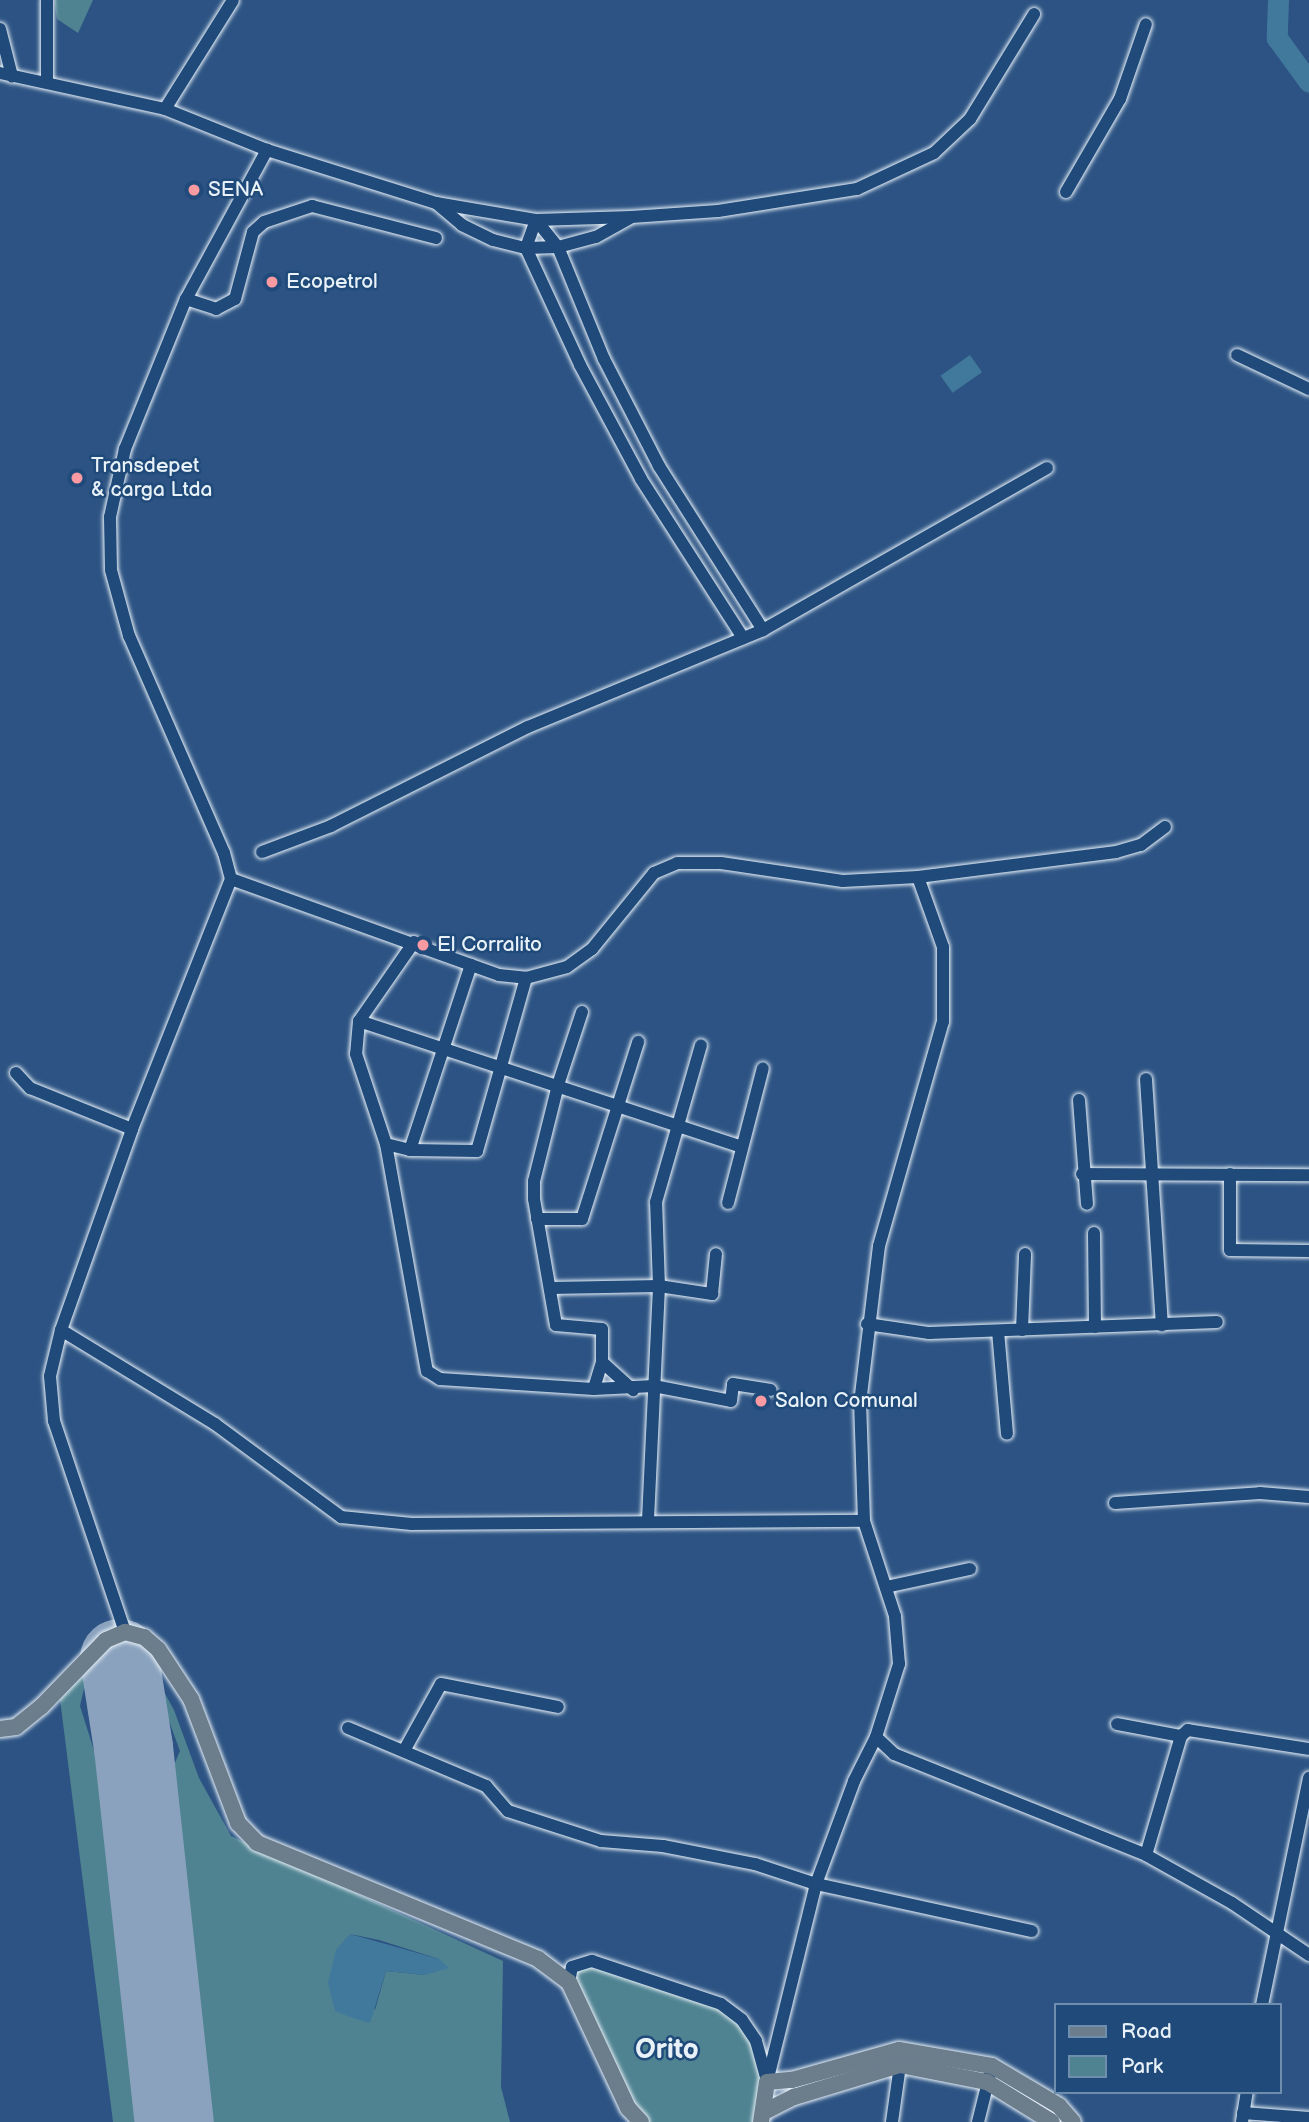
<!DOCTYPE html>
<style>
body{margin:0}
#map{position:relative;width:1309px;height:2122px;overflow:hidden;background:#2c5383;font-family:"Balsamiq Sans",sans-serif}
div>[style]{position:absolute}
.green>*{inset:0;background:#4f8391}
.water>*{inset:0;background:#41799d;transform-origin:0 0}
.river>*{height:21px;margin:-10.5px;padding:0 10.5px;transform-origin:10.5px;border-radius:10.5px;background:#41799d}
.runway>*{height:79px;margin:-39.5px;padding:0 39.5px;transform-origin:39.5px;border-radius:39.5px;background:#8aa2be}
.roads{filter:drop-shadow(0 0 2px #e8f1f8) drop-shadow(0 0 2px #e8f1f8)}
.minor>*{height:12px;margin:-6px;padding:0 6px;transform-origin:6px;border-radius:6px;background:#1f4a7a}
.major>*{height:16px;margin:-8px;padding:0 8px;transform-origin:8px;border-radius:8px;background:#6c7d8c}
.dots>*{width:19px;height:19px;translate:-50% -50%;box-sizing:border-box;border:4px solid #1f4a7a;border-radius:50%}
span{translate:-50% -50%;white-space:nowrap;text-align:center;line-height:1.15;-webkit-text-stroke:5px #1f4a7a;paint-order:stroke}
.poi-label{font-size:21px;color:#e8f1f8}
.left{translate:0 -50%;text-align:left}
.district-label{font-size:28px;color:#e8f1f8;font-weight:700}
.legend{position:absolute;left:1054px;top:2003px;width:228px;height:91px;box-sizing:border-box;background:#1f4a7a;border:2px solid #6f8dac;margin:0;padding:9px 12px;list-style:none;font-size:21px;color:#e8f1f8}
.legend li{display:flex;align-items:center;gap:14px;height:35px}
.legend b{width:35px;border:2px solid #6f8dac}
</style>
<div id="map">
<div class="green">
<div style="clip-path:polygon(54px 0,93px 0,78px 33px,57px 19px)"></div>
<div style="clip-path:polygon(evenodd,104px 1649px,121px 1649px,142px 1659px,157px 1679px,174px 1710px,199px 1778px,231px 1836px,503px 1961px,501px 2087px,510px 2122px,197px 2122px,158px 1802px,180px 1751px,156px 1685px,131px 1656px,110px 1652px,85px 1684px,80px 1706px,114px 1814px,152px 2122px,113px 2122px,60px 1699px,104px 1649px,350px 1934px,379px 1940px,439px 1959px,425px 1975px,386px 1971px,375px 2010px,350px 1934px)"></div>
<div style="clip-path:polygon(592px 1961px,721px 2004px,742px 2020px,767px 2082px,761px 2122px,641px 2122px,569px 1982px,572px 1967px)"></div>
</div>
<div class="water">
<div style="left:970px;top:355px;width:21px;height:36px;rotate:55deg"></div>
<div style="clip-path:polygon(350px 1934px,439px 1959px,449px 1968px,425px 1975px,386px 1971px,370px 2023px,353px 2018px,335px 2011px,328px 1983px,336px 1950px)"></div>
</div>
<div class="river">
<div style="left:1278px;top:0;width:38px;rotate:92deg"></div>
<div style="left:1277px;top:38px;width:54px;rotate:54deg"></div>
</div>
<div class="runway">
<div style="left:119px;top:1658px;width:90px;rotate:81.1deg"></div>
<div style="left:133px;top:1747px;width:377px;rotate:83.8deg"></div>
</div>
<div class="roads">
<div class="minor">
<div style="left:0;top:29px;width:49px;rotate:75.7deg"></div>
<div style="left:0;top:73px;width:169px;rotate:12.3deg"></div>
<div style="left:165px;top:109px;width:110px;rotate:21.9deg"></div>
<div style="left:267px;top:150px;width:177px;rotate:17.4deg"></div>
<div style="left:436px;top:203px;width:101px;rotate:9.6deg"></div>
<div style="left:536px;top:220px;width:95px;rotate:-1.8deg"></div>
<div style="left:631px;top:217px;width:87px;rotate:-3.9deg"></div>
<div style="left:718px;top:211px;width:141px;rotate:-9deg"></div>
<div style="left:857px;top:189px;width:85px;rotate:-25.1deg"></div>
<div style="left:934px;top:153px;width:50px;rotate:-43.4deg"></div>
<div style="left:970px;top:119px;width:123px;rotate:-58.6deg"></div>
<div style="left:47px;top:82px;width:82px;rotate:-90deg"></div>
<div style="left:165px;top:109px;width:128px;rotate:-58deg"></div>
<div style="left:1066px;top:192px;width:108px;rotate:-59.9deg"></div>
<div style="left:1120px;top:99px;width:79px;rotate:-70.9deg"></div>
<div style="left:436px;top:203px;width:34px;rotate:40deg"></div>
<div style="left:462px;top:225px;width:34px;rotate:26deg"></div>
<div style="left:493px;top:240px;width:34px;rotate:14deg"></div>
<div style="left:526px;top:248px;width:32px;rotate:-2deg"></div>
<div style="left:558px;top:247px;width:39px;rotate:-15deg"></div>
<div style="left:596px;top:237px;width:39px;rotate:-29deg"></div>
<div style="left:536px;top:220px;width:30px;rotate:110deg"></div>
<div style="left:526px;top:248px;width:129px;rotate:65.2deg"></div>
<div style="left:580px;top:365px;width:129px;rotate:61.8deg"></div>
<div style="left:641px;top:479px;width:189px;rotate:57.3deg"></div>
<div style="left:536px;top:220px;width:35px;rotate:51deg"></div>
<div style="left:558px;top:247px;width:121px;rotate:67.7deg"></div>
<div style="left:604px;top:359px;width:120px;rotate:62.8deg"></div>
<div style="left:659px;top:466px;width:194px;rotate:57.6deg"></div>
<div style="left:186px;top:299px;width:32px;rotate:18deg"></div>
<div style="left:216px;top:309px;width:21px;rotate:-28deg"></div>
<div style="left:235px;top:299px;width:69px;rotate:-75deg"></div>
<div style="left:253px;top:232px;width:15px;rotate:-42deg"></div>
<div style="left:264px;top:222px;width:51px;rotate:-18.4deg"></div>
<div style="left:312px;top:206px;width:128px;rotate:14.5deg"></div>
<div style="left:1237px;top:355px;width:80px;rotate:25.3deg"></div>
<div style="left:262px;top:852px;width:74px;rotate:-20.6deg"></div>
<div style="left:331px;top:826px;width:220px;rotate:-26.7deg"></div>
<div style="left:528px;top:727px;width:254px;rotate:-22.4deg"></div>
<div style="left:763px;top:630px;width:327px;rotate:-29.7deg"></div>
<div style="left:231px;top:879px;width:285px;rotate:19.7deg"></div>
<div style="left:499px;top:975px;width:27px;rotate:6deg"></div>
<div style="left:526px;top:978px;width:42px;rotate:-15deg"></div>
<div style="left:567px;top:967px;width:31px;rotate:-36deg"></div>
<div style="left:592px;top:949px;width:98px;rotate:-50.8deg"></div>
<div style="left:654px;top:873px;width:25px;rotate:-23deg"></div>
<div style="left:677px;top:863px;width:44px"></div>
<div style="left:721px;top:863px;width:123px;rotate:8.4deg"></div>
<div style="left:843px;top:881px;width:75px;rotate:-3.1deg"></div>
<div style="left:918px;top:877px;width:200px;rotate:-7.2deg"></div>
<div style="left:1116px;top:852px;width:26px;rotate:-16deg"></div>
<div style="left:1141px;top:845px;width:30px;rotate:-37deg"></div>
<div style="left:414px;top:942px;width:96px;rotate:124.8deg"></div>
<div style="left:359px;top:1021px;width:33px;rotate:95deg"></div>
<div style="left:356px;top:1054px;width:95px;rotate:71.6deg"></div>
<div style="left:386px;top:1144px;width:231px;rotate:79.8deg"></div>
<div style="left:427px;top:1371px;width:15px;rotate:32deg"></div>
<div style="left:440px;top:1379px;width:154px;rotate:3.7deg"></div>
<div style="left:594px;top:1389px;width:60px;rotate:-2.9deg"></div>
<div style="left:654px;top:1386px;width:78px;rotate:11deg"></div>
<div style="left:731px;top:1401px;width:17px;rotate:-83deg"></div>
<div style="left:733px;top:1384px;width:38px;rotate:9deg"></div>
<div style="left:582px;top:1012px;width:77px;rotate:108.2deg"></div>
<div style="left:558px;top:1085px;width:99px;rotate:104deg"></div>
<div style="left:534px;top:1181px;width:18px;rotate:90deg"></div>
<div style="left:534px;top:1199px;width:128px;rotate:80.1deg"></div>
<div style="left:556px;top:1325px;width:46px;rotate:5deg"></div>
<div style="left:602px;top:1329px;width:33px;rotate:90deg"></div>
<div style="left:602px;top:1362px;width:28px;rotate:107deg"></div>
<div style="left:359px;top:1021px;width:400px;rotate:18.2deg"></div>
<div style="left:16px;top:1073px;width:21px;rotate:47deg"></div>
<div style="left:30px;top:1088px;width:110px;rotate:21.9deg"></div>
<div style="left:1146px;top:1079px;width:247px;rotate:86.3deg"></div>
<div style="left:1079px;top:1100px;width:104px;rotate:85.6deg"></div>
<div style="left:386px;top:1144px;width:25px;rotate:14deg"></div>
<div style="left:410px;top:1150px;width:67px;rotate:0.9deg"></div>
<div style="left:477px;top:1151px;width:180px;rotate:-74.2deg"></div>
<div style="left:410px;top:1150px;width:195px;rotate:-71.8deg"></div>
<div style="left:1082px;top:1174px;width:227px;rotate:0.3deg"></div>
<div style="left:1230px;top:1174px;width:76px;rotate:90deg"></div>
<div style="left:1230px;top:1250px;width:79px;rotate:0.7deg"></div>
<div style="left:728px;top:1203px;width:139px;rotate:-75.5deg"></div>
<div style="left:537px;top:1219px;width:45px"></div>
<div style="left:582px;top:1219px;width:186px;rotate:-72.4deg"></div>
<div style="left:1094px;top:1233px;width:94px;rotate:89.4deg"></div>
<div style="left:551px;top:1288px;width:108px;rotate:-1.1deg"></div>
<div style="left:659px;top:1286px;width:54px;rotate:8.6deg"></div>
<div style="left:712px;top:1294px;width:40px;rotate:-84.3deg"></div>
<div style="left:867px;top:1324px;width:63px;rotate:8.3deg"></div>
<div style="left:929px;top:1333px;width:288px;rotate:-2.2deg"></div>
<div style="left:61px;top:1330px;width:180px;rotate:31.4deg"></div>
<div style="left:215px;top:1424px;width:157px;rotate:36.4deg"></div>
<div style="left:341px;top:1517px;width:71px;rotate:5.6deg"></div>
<div style="left:412px;top:1524px;width:452px;rotate:-0.4deg"></div>
<div style="left:1022px;top:1330px;width:76px;rotate:-87.7deg"></div>
<div style="left:998px;top:1331px;width:103px;rotate:85deg"></div>
<div style="left:602px;top:1362px;width:42px;rotate:42.1deg"></div>
<div style="left:1115px;top:1503px;width:145px;rotate:-3.9deg"></div>
<div style="left:1260px;top:1493px;width:49px;rotate:4.7deg"></div>
<div style="left:648px;top:1520px;width:234px;rotate:-87.3deg"></div>
<div style="left:659px;top:1286px;width:84px;rotate:-92deg"></div>
<div style="left:656px;top:1202px;width:163px;rotate:-74deg"></div>
<div style="left:886px;top:1587px;width:86px;rotate:-12.1deg"></div>
<div style="left:125px;top:1632px;width:223px;rotate:-108.6deg"></div>
<div style="left:54px;top:1421px;width:45px;rotate:-95.1deg"></div>
<div style="left:50px;top:1376px;width:47px;rotate:-76.6deg"></div>
<div style="left:61px;top:1330px;width:213px;rotate:-70.5deg"></div>
<div style="left:132px;top:1129px;width:269px;rotate:-68.4deg"></div>
<div style="left:231px;top:879px;width:27px;rotate:-105deg"></div>
<div style="left:224px;top:853px;width:237px;rotate:-113.6deg"></div>
<div style="left:129px;top:636px;width:68px;rotate:-105.3deg"></div>
<div style="left:111px;top:570px;width:53px;rotate:-91.1deg"></div>
<div style="left:110px;top:517px;width:70px;rotate:-77.6deg"></div>
<div style="left:125px;top:449px;width:162px;rotate:-67.9deg"></div>
<div style="left:186px;top:299px;width:170px;rotate:-61.5deg"></div>
<div style="left:1117px;top:1724px;width:65px;rotate:10.6deg"></div>
<div style="left:348px;top:1728px;width:150px;rotate:22.8deg"></div>
<div style="left:486px;top:1786px;width:33px;rotate:49deg"></div>
<div style="left:508px;top:1811px;width:98px;rotate:17.9deg"></div>
<div style="left:601px;top:1841px;width:62px;rotate:4.6deg"></div>
<div style="left:663px;top:1846px;width:94px;rotate:11.1deg"></div>
<div style="left:755px;top:1864px;width:64px;rotate:18.2deg"></div>
<div style="left:816px;top:1884px;width:221px;rotate:12.3deg"></div>
<div style="left:876px;top:1737px;width:25px;rotate:43deg"></div>
<div style="left:894px;top:1754px;width:271px;rotate:21.8deg"></div>
<div style="left:1146px;top:1855px;width:98px;rotate:29.2deg"></div>
<div style="left:1232px;top:1903px;width:93px;rotate:34deg"></div>
<div style="left:405px;top:1749px;width:74px;rotate:-61deg"></div>
<div style="left:441px;top:1684px;width:119px;rotate:11.1deg"></div>
<div style="left:1146px;top:1855px;width:124px;rotate:-73.6deg"></div>
<div style="left:1181px;top:1736px;width:9px;rotate:-41deg"></div>
<div style="left:1188px;top:1730px;width:122px;rotate:8.9deg"></div>
<div style="left:569px;top:1982px;width:15px;rotate:-79deg"></div>
<div style="left:572px;top:1967px;width:21px;rotate:-17deg"></div>
<div style="left:592px;top:1961px;width:136px;rotate:18.4deg"></div>
<div style="left:721px;top:2004px;width:26px;rotate:37deg"></div>
<div style="left:742px;top:2020px;width:25px;rotate:56deg"></div>
<div style="left:756px;top:2041px;width:41px;rotate:74.6deg"></div>
<div style="left:1262px;top:2005px;width:232px;rotate:-78.3deg"></div>
<div style="left:767px;top:2082px;width:204px;rotate:-76.1deg"></div>
<div style="left:816px;top:1884px;width:110px;rotate:-69.7deg"></div>
<div style="left:854px;top:1781px;width:49px;rotate:-63.4deg"></div>
<div style="left:876px;top:1737px;width:77px;rotate:-72.5deg"></div>
<div style="left:899px;top:1664px;width:48px;rotate:-94.8deg"></div>
<div style="left:895px;top:1616px;width:100px;rotate:-108.1deg"></div>
<div style="left:864px;top:1521px;width:118px;rotate:-91.9deg"></div>
<div style="left:860px;top:1403px;width:158px;rotate:-83.1deg"></div>
<div style="left:879px;top:1246px;width:233px;rotate:-74.1deg"></div>
<div style="left:943px;top:1022px;width:75px;rotate:-90deg"></div>
<div style="left:943px;top:947px;width:74px;rotate:-109.7deg"></div>
<div style="left:1243px;top:2113px;width:66px;rotate:4.3deg"></div>
<div style="left:892px;top:2122px;width:58px;rotate:-82deg"></div>
<div style="left:978px;top:2122px;width:58px;rotate:-76deg"></div>
<div style="left:1242px;top:2122px;width:30px;rotate:-81deg"></div>
</div>
<div class="major">
<div style="left:0;top:1729px;width:16px;rotate:-7deg"></div>
<div style="left:16px;top:1727px;width:32px;rotate:-39deg"></div>
<div style="left:41px;top:1707px;width:93px;rotate:-45.9deg"></div>
<div style="left:106px;top:1640px;width:21px;rotate:-23deg"></div>
<div style="left:125px;top:1632px;width:20px;rotate:15deg"></div>
<div style="left:144px;top:1637px;width:18px;rotate:41deg"></div>
<div style="left:158px;top:1649px;width:60px;rotate:56.6deg"></div>
<div style="left:191px;top:1699px;width:133px;rotate:69.2deg"></div>
<div style="left:238px;top:1823px;width:28px;rotate:46deg"></div>
<div style="left:257px;top:1843px;width:304px;rotate:22.4deg"></div>
<div style="left:538px;top:1959px;width:39px;rotate:37deg"></div>
<div style="left:569px;top:1982px;width:139px;rotate:64.9deg"></div>
<div style="left:628px;top:2108px;width:19px;rotate:47deg"></div>
<div style="left:764px;top:2112px;width:34px;rotate:-27deg"></div>
<div style="left:794px;top:2097px;width:111px;rotate:-16.8deg"></div>
<div style="left:900px;top:2065px;width:89px;rotate:11.1deg"></div>
<div style="left:987px;top:2082px;width:76px;rotate:31.6deg"></div>
<div style="left:761px;top:2122px;width:40px;rotate:-81.5deg"></div>
<div style="left:767px;top:2082px;width:25px;rotate:-5deg"></div>
<div style="left:792px;top:2080px;width:111px;rotate:-15.7deg"></div>
<div style="left:899px;top:2050px;width:94px;rotate:9.8deg"></div>
<div style="left:992px;top:2066px;width:78px;rotate:30.8deg"></div>
<div style="left:1059px;top:2106px;width:21px;rotate:49deg"></div>
</div>
</div>
<div class="dots">
<div style="left:194px;top:190px;background:#ff9aa2"></div>
<div style="left:272px;top:282px;background:#ff9aa2"></div>
<div style="left:77px;top:478px;background:#ff9aa2"></div>
<div style="left:423px;top:945px;background:#ff9aa2"></div>
<div style="left:761px;top:1401px;background:#ff9aa2"></div>
</div>
<div class="poi-label">
<span class="left" style="left:208px;top:190px">SENA</span>
<span class="left" style="left:286px;top:282px">Ecopetrol</span>
<span class="left" style="left:91px;top:478px">Transdepet<br>&amp; carga Ltda</span>
<span class="left" style="left:437px;top:945px">El Corralito</span>
<span class="left" style="left:775px;top:1401px">Salon Comunal</span>
</div>
<div class="district-label">
<span style="left:667px;top:2050px">Orito</span>
</div>
<ul class="legend">
<li><b style="height:9px;background:#6c7d8c"></b>Road</li>
<li><b style="height:19px;background:#4f8391"></b>Park</li>
</ul>
</div>
